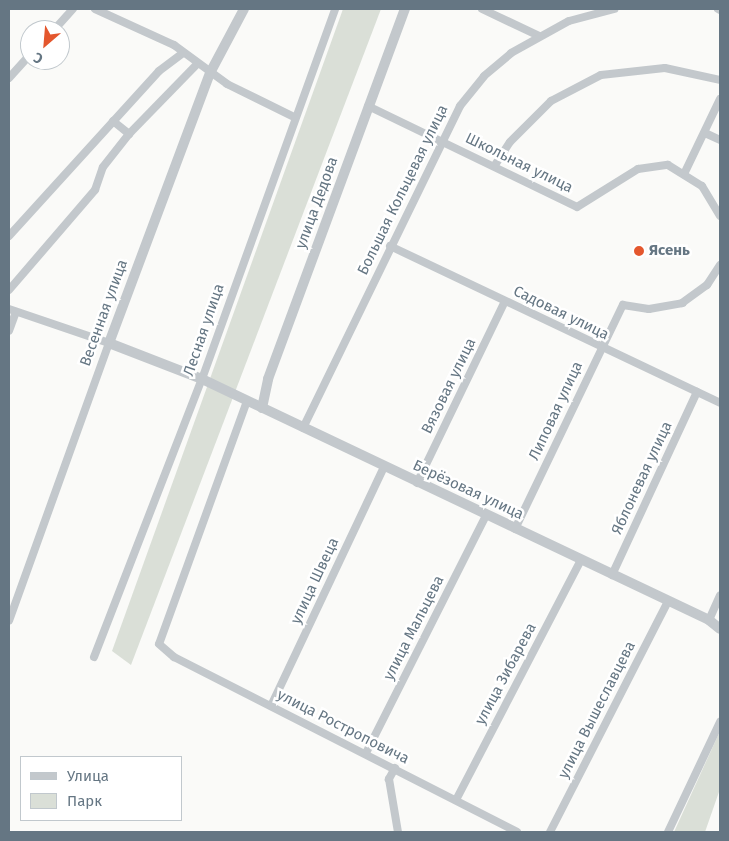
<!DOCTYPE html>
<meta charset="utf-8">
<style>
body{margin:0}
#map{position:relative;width:729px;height:841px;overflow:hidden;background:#fafaf8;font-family:"Fira Sans",sans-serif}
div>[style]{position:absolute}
.green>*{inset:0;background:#dadfd7}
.minor>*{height:8px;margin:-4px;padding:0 4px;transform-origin:4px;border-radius:4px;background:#c3c8cc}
.tertiary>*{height:10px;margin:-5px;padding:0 5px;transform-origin:5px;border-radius:5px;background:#c3c8cc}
.dots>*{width:14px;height:14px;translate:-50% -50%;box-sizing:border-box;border:2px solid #fff;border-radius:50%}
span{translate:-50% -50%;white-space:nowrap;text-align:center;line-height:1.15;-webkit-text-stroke:5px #fff;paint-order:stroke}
.street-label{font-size:15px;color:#657683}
.poi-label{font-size:15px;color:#657683;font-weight:700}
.left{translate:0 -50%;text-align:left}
.frame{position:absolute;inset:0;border:10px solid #657683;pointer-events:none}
.legend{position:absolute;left:20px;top:756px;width:162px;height:65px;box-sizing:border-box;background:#fff;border:1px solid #c1c8cd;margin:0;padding:6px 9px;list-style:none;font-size:15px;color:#657683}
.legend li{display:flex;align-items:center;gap:10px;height:25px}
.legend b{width:25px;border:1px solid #c1c8cd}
.north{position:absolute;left:20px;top:20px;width:50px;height:50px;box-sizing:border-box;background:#fff;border:1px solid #c1c8cd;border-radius:50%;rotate:207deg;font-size:14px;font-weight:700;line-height:20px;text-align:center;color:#657683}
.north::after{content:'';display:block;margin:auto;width:18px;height:22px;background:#e4572e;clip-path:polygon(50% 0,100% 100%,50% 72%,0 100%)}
</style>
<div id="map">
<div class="green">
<div style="clip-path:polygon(343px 9px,381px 9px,131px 665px,112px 651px)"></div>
<div style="clip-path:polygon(720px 731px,720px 789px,705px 832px,674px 832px)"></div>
</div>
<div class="minor">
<div style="left:95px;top:9px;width:87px;rotate:24.5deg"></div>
<div style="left:174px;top:45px;width:66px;rotate:36.3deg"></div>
<div style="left:227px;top:84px;width:75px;rotate:26.2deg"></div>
<div style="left:482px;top:9px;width:63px;rotate:25.3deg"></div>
<div style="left:718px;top:9px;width:2px;rotate:27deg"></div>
<div style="left:54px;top:30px;width:28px;rotate:-48deg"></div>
<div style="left:9px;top:78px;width:31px;rotate:-48deg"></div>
<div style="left:368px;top:106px;width:232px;rotate:25.8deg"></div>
<div style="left:577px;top:207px;width:72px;rotate:-31.9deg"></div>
<div style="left:638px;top:169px;width:30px;rotate:-8deg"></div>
<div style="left:668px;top:165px;width:40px;rotate:32deg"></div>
<div style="left:702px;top:186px;width:35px;rotate:59deg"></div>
<div style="left:113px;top:121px;width:21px;rotate:39deg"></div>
<div style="left:705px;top:133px;width:17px;rotate:25deg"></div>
<div style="left:495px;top:165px;width:27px;rotate:-57deg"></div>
<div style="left:510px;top:142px;width:58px;rotate:-45deg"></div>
<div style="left:551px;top:101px;width:56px;rotate:-27.5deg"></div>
<div style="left:601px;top:75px;width:64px;rotate:-6.2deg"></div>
<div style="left:665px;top:68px;width:56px;rotate:12.3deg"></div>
<div style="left:685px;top:172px;width:81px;rotate:-64.4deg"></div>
<div style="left:9px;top:236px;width:223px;rotate:-47.7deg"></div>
<div style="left:159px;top:71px;width:30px;rotate:-37deg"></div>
<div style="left:390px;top:246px;width:365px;rotate:25.4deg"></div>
<div style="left:9px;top:290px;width:132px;rotate:-49.3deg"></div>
<div style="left:95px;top:190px;width:24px;rotate:-71deg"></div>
<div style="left:103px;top:167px;width:42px;rotate:-51.8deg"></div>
<div style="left:129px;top:134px;width:96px;rotate:-45.8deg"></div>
<div style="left:9px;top:309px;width:106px;rotate:18.8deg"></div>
<div style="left:109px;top:343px;width:295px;rotate:109.8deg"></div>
<div style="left:9px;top:331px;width:20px;rotate:-70deg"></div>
<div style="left:247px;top:401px;width:258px;rotate:109.9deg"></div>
<div style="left:159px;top:644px;width:20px;rotate:41deg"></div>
<div style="left:174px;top:657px;width:385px;rotate:27deg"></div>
<div style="left:303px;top:428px;width:358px;rotate:-64deg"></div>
<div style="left:460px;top:106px;width:38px;rotate:-51deg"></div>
<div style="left:484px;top:76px;width:35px;rotate:-40deg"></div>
<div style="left:511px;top:53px;width:66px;rotate:-28.9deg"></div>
<div style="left:569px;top:21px;width:47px;rotate:-14.9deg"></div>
<div style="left:417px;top:483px;width:202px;rotate:-64.2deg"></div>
<div style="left:515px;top:529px;width:249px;rotate:-64.3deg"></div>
<div style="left:623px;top:305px;width:26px;rotate:9deg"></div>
<div style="left:649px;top:309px;width:34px;rotate:-10deg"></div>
<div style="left:682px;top:303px;width:31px;rotate:-36deg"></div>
<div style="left:707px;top:285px;width:24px;rotate:-57deg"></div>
<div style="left:612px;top:575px;width:202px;rotate:-65.1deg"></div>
<div style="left:709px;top:620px;width:27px;rotate:-66deg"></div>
<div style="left:94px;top:657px;width:298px;rotate:-68.8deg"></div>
<div style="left:202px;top:379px;width:393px;rotate:-70.2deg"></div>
<div style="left:271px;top:706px;width:264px;rotate:-64.7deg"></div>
<div style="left:366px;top:753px;width:267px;rotate:-63.2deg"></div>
<div style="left:395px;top:768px;width:13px;rotate:119deg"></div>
<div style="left:389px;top:779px;width:54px;rotate:80.4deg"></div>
<div style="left:456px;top:800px;width:271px;rotate:-62.5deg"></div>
<div style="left:550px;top:832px;width:259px;rotate:-62.9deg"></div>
<div style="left:668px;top:832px;width:122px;rotate:-64.7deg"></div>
</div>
<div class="tertiary">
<div style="left:244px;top:9px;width:72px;rotate:118deg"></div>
<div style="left:210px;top:73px;width:288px;rotate:110.5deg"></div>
<div style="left:109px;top:343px;width:100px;rotate:21.2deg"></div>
<div style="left:202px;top:379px;width:561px;rotate:25.42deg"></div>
<div style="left:709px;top:620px;width:14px;rotate:39deg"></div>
<div style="left:262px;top:408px;width:30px;rotate:-78deg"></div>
<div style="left:268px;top:379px;width:395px;rotate:-69.7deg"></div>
</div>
<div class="dots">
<div style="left:639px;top:251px;background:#e4572e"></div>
</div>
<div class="street-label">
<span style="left:519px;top:163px;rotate:26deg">Школьная улица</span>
<span style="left:403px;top:190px;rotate:-64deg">Большая Кольцевая улица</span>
<span style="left:317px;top:203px;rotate:-70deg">улица Дедова</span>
<span style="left:104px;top:313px;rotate:-70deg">Весенная улица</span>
<span style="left:561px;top:313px;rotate:26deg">Садовая улица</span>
<span style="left:204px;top:330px;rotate:-71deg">Лесная улица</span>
<span style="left:449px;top:386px;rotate:-64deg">Вязовая улица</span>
<span style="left:556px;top:411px;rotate:-65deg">Липовая улица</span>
<span style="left:642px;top:478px;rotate:-65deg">Яблоневая улица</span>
<span style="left:468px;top:490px;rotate:25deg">Берёзовая улица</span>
<span style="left:315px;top:581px;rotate:-65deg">улица Швеца</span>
<span style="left:414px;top:628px;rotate:-63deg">улица Мальцева</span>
<span style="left:506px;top:674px;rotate:-62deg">улица Зибарева</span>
<span style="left:597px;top:710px;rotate:-63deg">улица Вышеславцева</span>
<span style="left:343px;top:727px;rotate:27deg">улица Ростроповича</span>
</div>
<div class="poi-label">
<span class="left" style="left:649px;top:251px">Ясень</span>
</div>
<div class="frame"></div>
<ul class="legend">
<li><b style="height:6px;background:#c3c8cc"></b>Улица</li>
<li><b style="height:14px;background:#dadfd7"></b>Парк</li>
</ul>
<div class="north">С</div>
</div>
